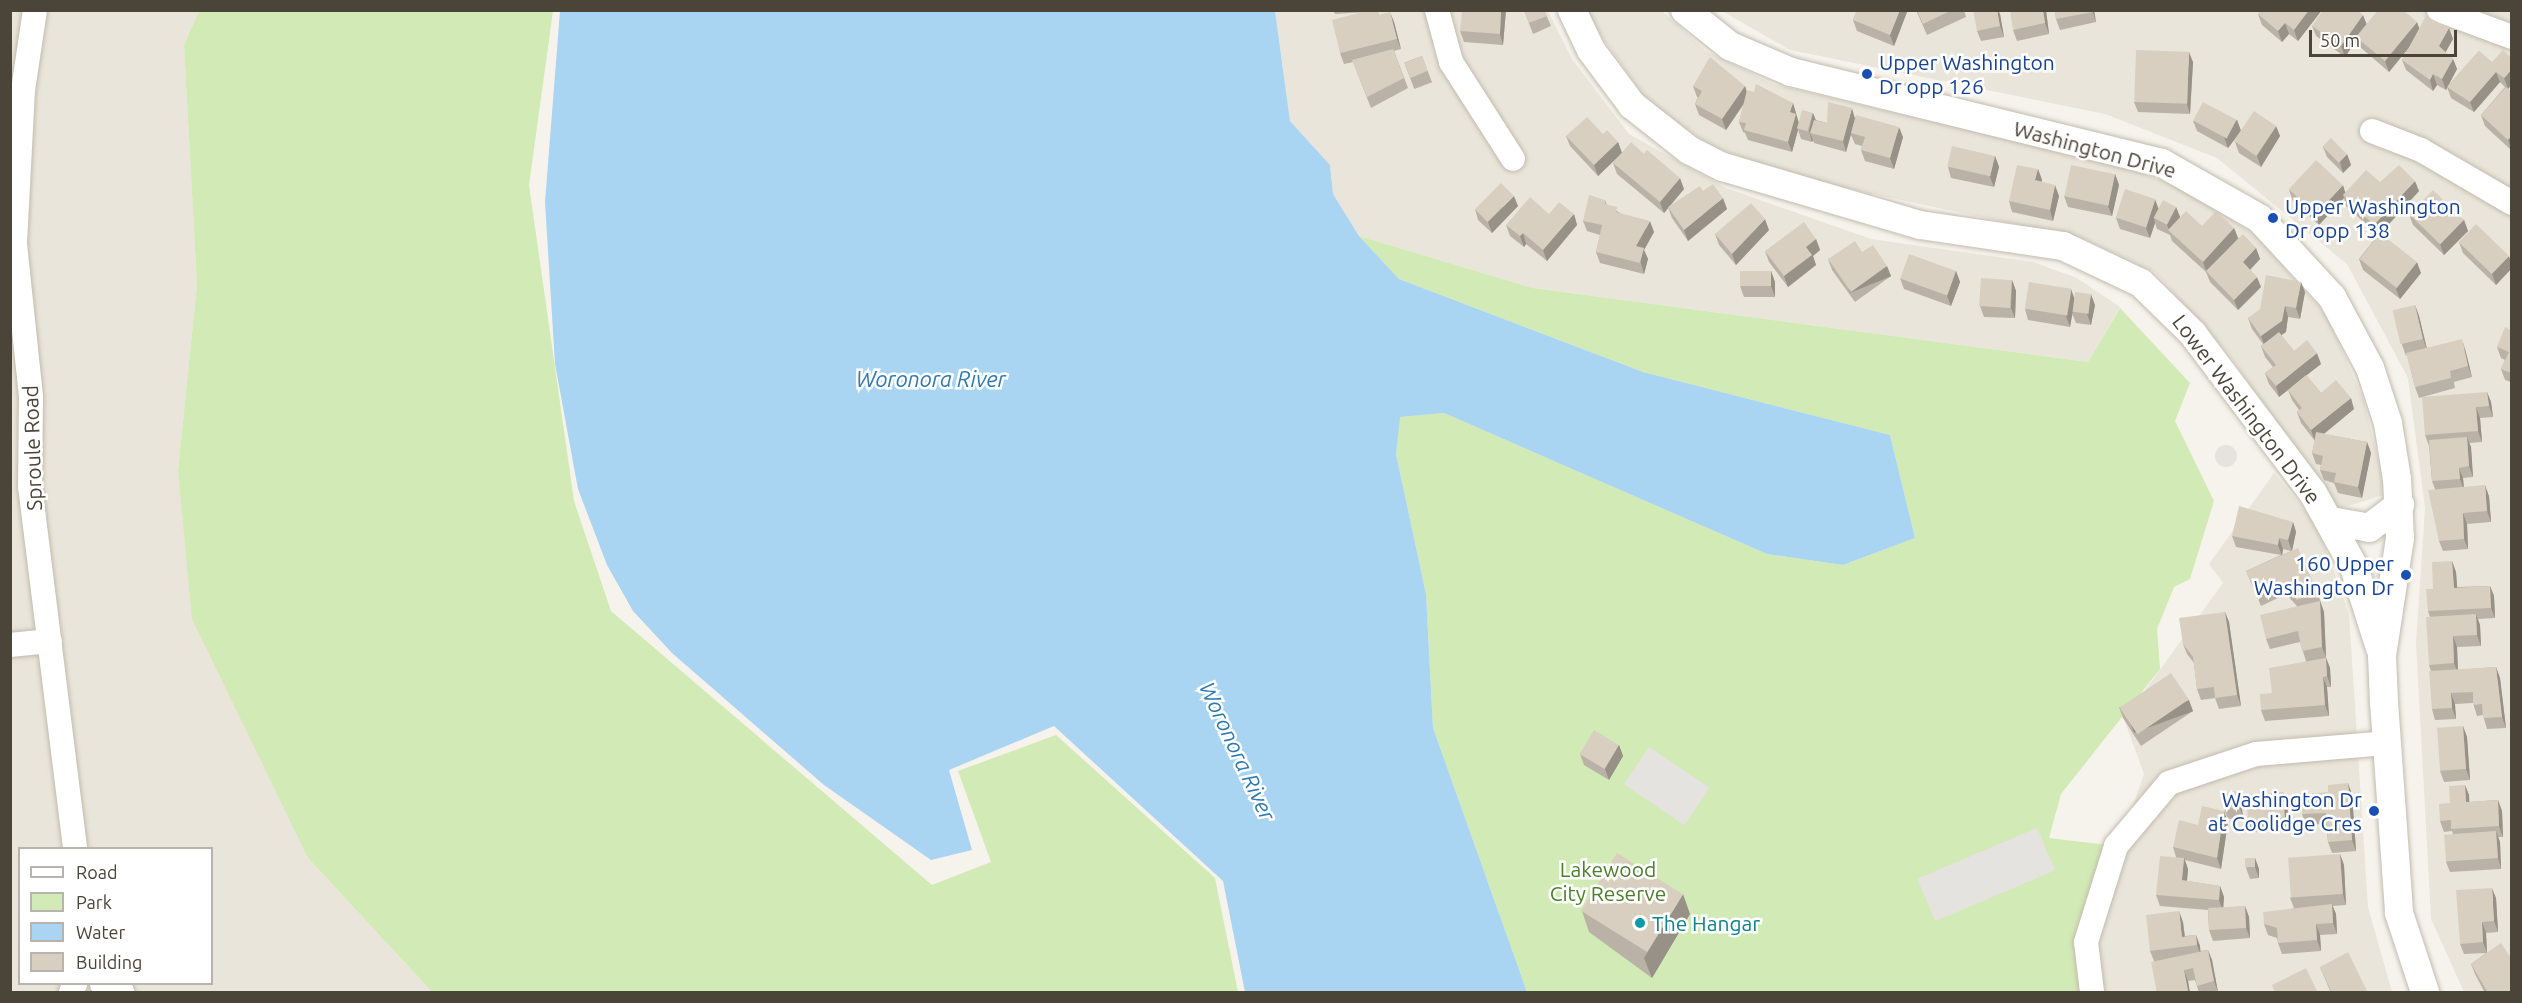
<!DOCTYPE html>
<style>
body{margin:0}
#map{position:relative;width:2522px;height:1003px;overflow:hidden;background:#f6f3ec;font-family:Ubuntu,sans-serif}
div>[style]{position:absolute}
.residential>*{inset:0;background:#eae5da}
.industrial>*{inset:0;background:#e6e2dd}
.round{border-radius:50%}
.green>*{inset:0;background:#d2eab5}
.parking>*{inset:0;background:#e5e3e0;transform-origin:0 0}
.water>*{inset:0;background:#a9d4f2}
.roads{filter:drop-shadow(0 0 2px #c2bbae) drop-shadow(0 0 2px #c2bbae)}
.minor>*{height:24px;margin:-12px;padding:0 12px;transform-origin:12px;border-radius:12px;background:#fff}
.tertiary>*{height:28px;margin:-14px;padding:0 14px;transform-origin:14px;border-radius:14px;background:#fff}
.wall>*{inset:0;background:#bab2a6;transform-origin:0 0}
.shaded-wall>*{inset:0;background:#979187;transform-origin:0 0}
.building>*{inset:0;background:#d8cfc1;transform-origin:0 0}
.dots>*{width:16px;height:16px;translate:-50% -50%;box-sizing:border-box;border:3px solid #fff;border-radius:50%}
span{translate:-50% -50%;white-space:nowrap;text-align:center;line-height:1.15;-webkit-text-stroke:5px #fff;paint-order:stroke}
.transit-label{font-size:21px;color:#164399}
.left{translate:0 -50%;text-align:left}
.right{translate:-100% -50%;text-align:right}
.street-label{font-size:21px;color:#4b4439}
.park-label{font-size:21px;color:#4a7f2a}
.culture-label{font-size:21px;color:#0d838f}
.water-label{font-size:22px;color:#2e7ab2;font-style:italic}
.frame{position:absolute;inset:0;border:12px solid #4b4439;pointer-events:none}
.legend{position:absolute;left:18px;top:847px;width:195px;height:138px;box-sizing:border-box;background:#fff;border:2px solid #b7b4b0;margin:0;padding:8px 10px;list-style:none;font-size:18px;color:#4b4439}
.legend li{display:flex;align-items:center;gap:12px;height:30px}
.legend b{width:30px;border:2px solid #b7b4b0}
.scale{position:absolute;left:2309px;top:30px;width:148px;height:27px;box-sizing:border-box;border:3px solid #4b4439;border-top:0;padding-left:8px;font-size:18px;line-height:21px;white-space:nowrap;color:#4b4439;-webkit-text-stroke:4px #fff;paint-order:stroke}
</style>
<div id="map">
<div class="residential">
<div style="clip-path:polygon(evenodd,10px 11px,199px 11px,184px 45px,197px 285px,178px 470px,308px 858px,432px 992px,11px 992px,10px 11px,20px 848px,212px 848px,212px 984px,20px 984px,20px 848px)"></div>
<div style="clip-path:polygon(1275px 11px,1548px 11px,1572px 59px,1629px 134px,1726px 188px,1871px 239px,2033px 262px,2077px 278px,2120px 307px,2088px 362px,1533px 288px,1359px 236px,1333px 194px,1330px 165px,1290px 121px)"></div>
<div style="clip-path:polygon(1584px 11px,1662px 11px,1706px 51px,1773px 84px,2124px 167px,2193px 193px,2257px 237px,2327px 316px,2364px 401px,2386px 494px,2336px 510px,2231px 357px,2156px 273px,2084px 239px,1807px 180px,1710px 146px,1645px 98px)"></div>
<div style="clip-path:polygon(1722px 11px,2511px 11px,2511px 992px,2464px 992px,2431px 919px,2416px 643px,2425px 508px,2408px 378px,2347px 264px,2217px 158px,2105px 114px,1790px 50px)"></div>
<div style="clip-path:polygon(2274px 473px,2317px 525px,2349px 614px,2368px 907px,2392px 992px,2092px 992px,2086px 942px,2144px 774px,2124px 719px,2223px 583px,2209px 564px)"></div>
</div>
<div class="industrial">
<div class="round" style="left:2215px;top:445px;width:22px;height:22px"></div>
</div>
<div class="green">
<div style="clip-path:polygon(199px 11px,553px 11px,529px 185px,574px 501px,611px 611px,932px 885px,991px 862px,958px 771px,1056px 735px,1215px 878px,1238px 992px,432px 992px,308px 858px,192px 619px,178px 470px,197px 285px,184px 45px)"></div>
<div style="clip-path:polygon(1359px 236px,1533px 288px,2088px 362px,2120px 308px,2190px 383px,2175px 421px,2214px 501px,2190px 579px,2174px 587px,2157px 629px,2160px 669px,2061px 794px,2049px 838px,2116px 846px,2086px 942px,2092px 992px,1527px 992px,1433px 728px,1426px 594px,1396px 454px,1399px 417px,1444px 413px,1767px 554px,1843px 565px,1915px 538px,1890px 435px,1643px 372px,1399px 279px)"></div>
</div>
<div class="parking">
<div style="left:1649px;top:747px;width:73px;height:45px;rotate:34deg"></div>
<div style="left:2037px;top:828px;width:46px;height:130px;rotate:67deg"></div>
</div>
<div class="water">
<div style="clip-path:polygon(560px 11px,1275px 11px,1290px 121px,1330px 165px,1333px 194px,1359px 236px,1399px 279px,1643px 372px,1890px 435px,1915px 538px,1843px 565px,1767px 554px,1444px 413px,1400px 417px,1396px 454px,1426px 594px,1433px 728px,1527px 992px,1245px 992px,1223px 881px,1054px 726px,949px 770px,972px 850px,931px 860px,824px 785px,672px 653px,633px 611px,607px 565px,578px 489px,555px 364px,545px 202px)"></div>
</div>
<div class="roads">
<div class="minor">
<div style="left:35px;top:10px;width:81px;rotate:98.5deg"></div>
<div style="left:23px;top:90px;width:154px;rotate:93deg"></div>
<div style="left:15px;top:244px;width:154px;rotate:84deg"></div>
<div style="left:31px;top:397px;width:89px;rotate:90.6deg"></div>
<div style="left:30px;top:486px;width:365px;rotate:82.9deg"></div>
<div style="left:1437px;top:10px;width:54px;rotate:74.9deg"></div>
<div style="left:1451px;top:62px;width:115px;rotate:57.4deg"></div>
<div style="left:2439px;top:10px;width:78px;rotate:20.3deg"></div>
<div style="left:2372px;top:131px;width:53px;rotate:21.2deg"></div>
<div style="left:2421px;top:150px;width:105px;rotate:30.2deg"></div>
<div style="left:10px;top:645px;width:40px;rotate:-5.7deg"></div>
<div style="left:102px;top:984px;width:22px;rotate:22deg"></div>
<div style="left:71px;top:992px;width:9px;rotate:-63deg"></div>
<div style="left:2092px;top:992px;width:50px;rotate:-96.8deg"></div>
<div style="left:2086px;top:942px;width:101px;rotate:-72.6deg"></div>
<div style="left:2116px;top:846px;width:82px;rotate:-49.9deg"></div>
<div style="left:2169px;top:783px;width:92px;rotate:-18.4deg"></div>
<div style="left:2256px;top:754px;width:130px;rotate:-4.8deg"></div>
</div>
<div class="tertiary">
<div style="left:1572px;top:10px;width:44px;rotate:64.6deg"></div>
<div style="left:1591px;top:50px;width:69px;rotate:53.3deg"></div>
<div style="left:1632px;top:105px;width:73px;rotate:38.3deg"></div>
<div style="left:1689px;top:150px;width:38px;rotate:27deg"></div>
<div style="left:1723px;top:167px;width:205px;rotate:16.4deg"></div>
<div style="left:1920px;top:225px;width:145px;rotate:8.4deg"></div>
<div style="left:2063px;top:246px;width:86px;rotate:25.4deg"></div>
<div style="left:2141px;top:283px;width:73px;rotate:44.4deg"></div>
<div style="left:2193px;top:334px;width:199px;rotate:53deg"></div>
<div style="left:2313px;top:493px;width:85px;rotate:61deg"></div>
<div style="left:2354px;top:567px;width:85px;rotate:72.2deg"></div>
<div style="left:1685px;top:10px;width:58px;rotate:38.7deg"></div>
<div style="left:1730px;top:46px;width:66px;rotate:23.1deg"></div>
<div style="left:1791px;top:72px;width:382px;rotate:13.8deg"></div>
<div style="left:2162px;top:163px;width:112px;rotate:29.6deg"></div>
<div style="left:2259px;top:218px;width:108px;rotate:47.3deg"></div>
<div style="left:2332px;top:297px;width:81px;rotate:61.8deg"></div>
<div style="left:2370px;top:368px;width:58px;rotate:71.9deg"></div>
<div style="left:2388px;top:423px;width:57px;rotate:80.9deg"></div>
<div style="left:2397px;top:479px;width:59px;rotate:87.1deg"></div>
<div style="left:2400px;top:538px;width:119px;rotate:98.7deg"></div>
<div style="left:2382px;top:656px;width:46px;rotate:87.5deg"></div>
<div style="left:2384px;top:702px;width:212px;rotate:85.9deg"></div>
<div style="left:2399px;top:913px;width:83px;rotate:71.8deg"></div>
<div style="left:2331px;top:521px;width:39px;rotate:10deg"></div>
<div style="left:2369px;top:528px;width:39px;rotate:-37deg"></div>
</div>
</div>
<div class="wall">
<div style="clip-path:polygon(1333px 10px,1380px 10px,1377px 11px,1379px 15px,1394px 22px,1401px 49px,1394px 51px,1408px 88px,1371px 108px,1353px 62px,1344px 64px,1340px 53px,1366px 12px,1335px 14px)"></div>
<div style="clip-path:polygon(1506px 10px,1503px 45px,1464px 42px,1460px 31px)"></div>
<div style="clip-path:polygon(1524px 10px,1544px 10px,1551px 26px,1533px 34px)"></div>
<div style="clip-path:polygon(1857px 10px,1907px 10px,1907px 12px,1894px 46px,1857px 31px,1853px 20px)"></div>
<div style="clip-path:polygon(1916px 10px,1964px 10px,1966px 17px,1927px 35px)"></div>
<div style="clip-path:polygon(2046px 10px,2049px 34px,2017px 41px,2013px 30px)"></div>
<div style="clip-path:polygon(2055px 10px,2094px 10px,2096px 22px,2060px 30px,2056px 19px)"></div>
<div style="clip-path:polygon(2261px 10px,2322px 10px,2298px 41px,2289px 34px,2282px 42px,2262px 25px,2258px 14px)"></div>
<div style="clip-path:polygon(2359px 12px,2366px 24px,2419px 29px,2449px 28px,2453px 39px,2445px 52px,2453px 59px,2457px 69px,2446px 90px,2437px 85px,2433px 91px,2406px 70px,2402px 60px,2409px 47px,2389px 72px,2360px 47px,2357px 39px,2345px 57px,2316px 36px,2312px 26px)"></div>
<div style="clip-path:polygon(2000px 14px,2004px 37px,1981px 41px,1977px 31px)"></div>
<div style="clip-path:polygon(2479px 51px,2511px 85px,2508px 89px,2511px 92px,2511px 150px,2485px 126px,2481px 115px,2505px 87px,2500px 82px,2474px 112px,2451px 98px,2447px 87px)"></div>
<div style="left:1422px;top:56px;width:28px;height:19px;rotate:69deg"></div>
<div style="clip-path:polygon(2193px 62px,2190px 114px,2138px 112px,2134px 102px)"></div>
<div style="clip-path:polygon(1693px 86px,1745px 86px,1747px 92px,1793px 103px,1799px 123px,1813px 113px,1816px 120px,1827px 123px,1855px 117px,1903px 137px,1894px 169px,1865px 161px,1861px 150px,1862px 146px,1855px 144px,1851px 135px,1846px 152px,1814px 143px,1813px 140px,1812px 142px,1801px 139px,1798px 130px,1792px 152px,1748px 140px,1745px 133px,1743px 132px,1739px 122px,1744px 104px,1726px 130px,1699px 115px,1695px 104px,1698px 97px,1697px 97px)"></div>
<div style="clip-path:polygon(2237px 120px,2241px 131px,2228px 148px,2197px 131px,2193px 121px)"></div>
<div style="clip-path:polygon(2276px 126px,2280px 136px,2261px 167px,2239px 153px,2235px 142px)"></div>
<div style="clip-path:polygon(1603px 134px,1618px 142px,1622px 153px,1684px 189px,1664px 213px,1617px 174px,1613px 163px,1621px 154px,1598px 176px,1570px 146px,1566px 136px)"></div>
<div style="clip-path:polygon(2323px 147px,2347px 154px,2351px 165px,2343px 173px,2327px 157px)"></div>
<div style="clip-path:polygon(1995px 156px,1999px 167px,1994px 187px,1951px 178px,1948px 167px)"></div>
<div style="clip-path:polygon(2038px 169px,2042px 180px,2041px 182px,2059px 196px,2053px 221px,2012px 212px,2009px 201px)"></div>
<div style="clip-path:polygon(2115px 174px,2119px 185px,2112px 216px,2068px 207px,2064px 196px)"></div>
<div style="clip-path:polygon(2380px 182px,2419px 191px,2381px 233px,2421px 273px,2400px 299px,2363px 270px,2359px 259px,2378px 235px,2346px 206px,2344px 198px,2319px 225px,2293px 201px,2289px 190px,2345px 192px)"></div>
<div style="clip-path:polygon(1703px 191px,1727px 209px,1688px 241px,1672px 218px,1668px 207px)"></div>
<div style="clip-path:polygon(1605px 200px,1607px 205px,1620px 213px,1654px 232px,1644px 250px,1648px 259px,1644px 274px,1600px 263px,1596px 252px,1600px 235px,1587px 231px,1583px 221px)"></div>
<div style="clip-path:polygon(1518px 206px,1492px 233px,1478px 220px,1475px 209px)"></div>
<div style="clip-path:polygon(2176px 207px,2180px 217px,2202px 226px,2234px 228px,2238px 238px,2256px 248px,2260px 259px,2250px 270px,2261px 287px,2238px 310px,2210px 282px,2206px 272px,2172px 241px,2170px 235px,2157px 229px,2155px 223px,2150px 238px,2120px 229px,2116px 218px,2159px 208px)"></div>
<div style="clip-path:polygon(1549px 214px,1574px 214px,1577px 225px,1547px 261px,1526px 244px,1524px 247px,1510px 236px,1506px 225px)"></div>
<div style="clip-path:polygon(2409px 214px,2464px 220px,2468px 231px,2444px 255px,2413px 225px)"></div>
<div style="clip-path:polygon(1769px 230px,1736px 265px,1719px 245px,1715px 234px)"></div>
<div style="clip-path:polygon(1816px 239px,1820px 250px,1813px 256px,1816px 265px,1788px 287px,1769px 262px,1765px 251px)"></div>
<div style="clip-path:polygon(2459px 242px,2511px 262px,2511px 269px,2496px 285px,2463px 253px)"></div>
<div style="clip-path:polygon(1862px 252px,1891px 276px,1855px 302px,1832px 270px,1828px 259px)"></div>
<div style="clip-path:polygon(1771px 271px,1775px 282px,1775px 297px,1744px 297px,1740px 286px)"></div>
<div style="clip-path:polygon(1956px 271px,1960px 282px,1951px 306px,1904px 289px,1900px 278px)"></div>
<div style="clip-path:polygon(2012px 280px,2016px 291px,2015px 318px,1984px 317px,1980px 306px)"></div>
<div style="clip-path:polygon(2305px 292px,2300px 319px,2288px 317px,2286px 332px,2281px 335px,2294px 351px,2321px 364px,2306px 375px,2321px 393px,2354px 409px,2324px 434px,2367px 442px,2371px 453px,2362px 498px,2338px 493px,2334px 483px,2324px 480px,2320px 470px,2321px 465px,2316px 464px,2312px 453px,2315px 441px,2301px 423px,2297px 412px,2299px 410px,2292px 400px,2288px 390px,2279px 397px,2269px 384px,2265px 373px,2273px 367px,2265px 357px,2261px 346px,2263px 344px,2252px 329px,2248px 318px)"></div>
<div style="clip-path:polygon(2074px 298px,2095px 305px,2091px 325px,2076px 323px,2072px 313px,2070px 327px,2028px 320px,2025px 309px)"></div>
<div style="clip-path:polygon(2415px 305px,2419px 316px,2427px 348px,2465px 349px,2472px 377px,2454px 382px,2455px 388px,2419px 398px,2415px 387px,2407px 355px,2406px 356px,2402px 345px)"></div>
<div style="clip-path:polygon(2511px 330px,2511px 382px,2505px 380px,2501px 369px,2505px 360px,2501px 358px,2497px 347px)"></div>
<div style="clip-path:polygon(2487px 392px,2491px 402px,2493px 417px,2480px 418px,2482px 442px,2469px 443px,2471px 447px,2473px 477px,2463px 478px,2464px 487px,2489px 496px,2491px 522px,2467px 524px,2468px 549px,2443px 551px,2439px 541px,2435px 489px,2432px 481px,2429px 446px,2425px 435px)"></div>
<div style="clip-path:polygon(evenodd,2293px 522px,2296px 532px,2292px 550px,2317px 591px,2324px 612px,2326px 657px,2330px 668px,2331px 687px,2327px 687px,2329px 716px,2265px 721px,2261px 710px,2272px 693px,2306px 661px,2300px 642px,2270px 649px,2266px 639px,2297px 606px,2286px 594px,2261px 606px,2246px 571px,2281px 555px,2236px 547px,2232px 536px,2293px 522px,2283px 549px,2291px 551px,2282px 555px,2283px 549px)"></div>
<div style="clip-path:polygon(2452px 561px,2456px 572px,2457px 587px,2490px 586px,2494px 596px,2495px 618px,2478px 619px,2480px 625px,2481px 646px,2457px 647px,2458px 670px,2496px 667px,2500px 678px,2506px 728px,2487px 729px,2483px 715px,2477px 716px,2473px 703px,2455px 704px,2456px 719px,2435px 720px,2432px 709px,2431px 671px,2429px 665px,2430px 617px,2428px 611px,2433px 589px)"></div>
<div style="clip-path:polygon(2225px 612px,2229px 622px,2241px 706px,2219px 709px,2215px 698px,2201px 700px,2197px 689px,2194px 663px,2187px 654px,2183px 644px)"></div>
<div style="clip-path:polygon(2119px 707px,2193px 711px,2141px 746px,2123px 718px)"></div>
<div style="clip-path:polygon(2463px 726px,2467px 737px,2470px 780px,2444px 782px,2440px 771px)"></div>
<div style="clip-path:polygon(1619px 745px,1623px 756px,1609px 780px,1584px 765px,1580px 754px)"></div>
<div style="clip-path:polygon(2465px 785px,2469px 795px,2469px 802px,2498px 800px,2502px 811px,2503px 837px,2498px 837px,2500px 842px,2501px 869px,2450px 872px,2446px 862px,2453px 834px,2452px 831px,2444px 832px,2440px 821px,2450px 803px)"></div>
<div style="clip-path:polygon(2283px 792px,2287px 803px,2289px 829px,2251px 832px,2247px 821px)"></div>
<div style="clip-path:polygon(2352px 794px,2356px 851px,2332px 853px,2328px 842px,2326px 824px,2306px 825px,2302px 814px)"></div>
<div style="clip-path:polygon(2241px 802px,2243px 817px,2228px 819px,2224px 809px)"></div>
<div style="clip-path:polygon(2228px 822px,2221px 869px,2185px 860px,2188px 869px,2187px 881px,2220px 886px,2224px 897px,2223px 908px,2245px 906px,2249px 917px,2250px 938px,2213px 941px,2209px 930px,2208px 910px,2160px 906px,2156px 895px,2176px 857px,2173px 847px,2198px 825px)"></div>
<div style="clip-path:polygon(2340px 854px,2344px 865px,2346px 905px,2332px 906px,2336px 914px,2337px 934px,2320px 935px,2321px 951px,2282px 954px,2278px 943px,2277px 938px,2268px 935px,2264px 924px,2294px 908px,2290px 898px)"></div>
<div style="clip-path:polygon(2255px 858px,2259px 869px,2259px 878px,2250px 879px,2246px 868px)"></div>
<div style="clip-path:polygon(2496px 898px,2498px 932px,2486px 933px,2487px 952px,2511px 993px,2485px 993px,2475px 974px,2471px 964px,2486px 953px,2464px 954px,2460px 944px)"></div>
<div style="clip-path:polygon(1582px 911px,1690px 914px,1652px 978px,1589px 932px)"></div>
<div style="clip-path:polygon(2183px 922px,2185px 936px,2196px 935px,2200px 946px,2200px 951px,2208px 950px,2212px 960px,2218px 992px,2199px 993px,2195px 980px,2188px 981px,2190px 993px,2157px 993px,2154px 961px,2150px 951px)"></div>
<div style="clip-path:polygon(2320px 967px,2368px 993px,2331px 993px)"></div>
</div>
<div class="shaded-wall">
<div style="clip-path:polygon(1501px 10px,1506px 10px,1503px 45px,1500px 34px)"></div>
<div style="clip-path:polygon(1900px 10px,1907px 10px,1907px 12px,1894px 46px,1890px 35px)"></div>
<div style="clip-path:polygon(1997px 10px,1998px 10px,2000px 14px,2004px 37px,2000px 26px)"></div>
<div style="clip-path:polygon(2043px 10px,2046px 10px,2049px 34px,2045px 23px)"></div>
<div style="clip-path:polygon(2092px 10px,2094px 10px,2096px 22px)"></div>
<div style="clip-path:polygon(2309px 10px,2322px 10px,2298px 41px,2294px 30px)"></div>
<div style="clip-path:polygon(1390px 12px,1394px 22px,1401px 49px,1397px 39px)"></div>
<div style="clip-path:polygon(2363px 15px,2367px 25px,2356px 37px,2357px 39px,2345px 57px,2341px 46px)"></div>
<div style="clip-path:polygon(2417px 22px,2421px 33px,2389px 72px,2385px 61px)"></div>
<div style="clip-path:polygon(2285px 23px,2289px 34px,2282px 42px,2278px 31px)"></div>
<div style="clip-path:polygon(2449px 28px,2453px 39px,2443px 57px,2439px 46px)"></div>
<div style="clip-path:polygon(2189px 52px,2193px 62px,2190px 114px,2187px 104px)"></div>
<div style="clip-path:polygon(2453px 59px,2457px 69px,2446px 90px,2442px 79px)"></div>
<div style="clip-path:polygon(2511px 70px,2511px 85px,2508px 89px,2504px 78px)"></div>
<div style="clip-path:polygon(2496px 72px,2500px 82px,2474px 112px,2470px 102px)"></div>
<div style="clip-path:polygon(2433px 74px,2437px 85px,2433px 91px,2430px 80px)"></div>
<div style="clip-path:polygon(1745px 86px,1748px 97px,1726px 130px,1722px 119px)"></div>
<div style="clip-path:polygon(1793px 103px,1799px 124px,1797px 128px,1798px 130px,1792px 152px,1788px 142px,1790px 112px)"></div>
<div style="clip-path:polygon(1852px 108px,1855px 119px,1846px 152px,1843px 141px)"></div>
<div style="clip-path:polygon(1813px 113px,1817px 124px,1810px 133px,1813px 140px,1812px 142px,1809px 131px)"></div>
<div style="clip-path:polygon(2237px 120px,2241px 131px,2228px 148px,2224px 137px)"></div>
<div style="clip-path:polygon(2276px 126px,2280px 136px,2261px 167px,2257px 156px)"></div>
<div style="clip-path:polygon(1899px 127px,1903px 137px,1894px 169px,1890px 158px)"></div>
<div style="clip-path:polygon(2511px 136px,2511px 148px,2508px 140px)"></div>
<div style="clip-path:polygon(1618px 142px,1622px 153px,1598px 176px,1594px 165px)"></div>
<div style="clip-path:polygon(2347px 154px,2351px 165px,2343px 173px,2340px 162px)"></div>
<div style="clip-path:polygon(1995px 156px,1999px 167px,1994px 187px,1990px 177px)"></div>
<div style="clip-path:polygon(2038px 169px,2042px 180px,2039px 191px,2035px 180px)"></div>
<div style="clip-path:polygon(2115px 174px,2119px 185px,2112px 216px,2108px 206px)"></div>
<div style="clip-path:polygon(1680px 178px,1684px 189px,1664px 213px,1660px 202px)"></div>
<div style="clip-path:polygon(2415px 181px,2419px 191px,2378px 236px,2374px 225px)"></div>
<div style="clip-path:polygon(2055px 185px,2059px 196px,2053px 221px,2050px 210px)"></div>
<div style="clip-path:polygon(2343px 185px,2346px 195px,2343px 195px,2344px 198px,2319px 225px,2315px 214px)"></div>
<div style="clip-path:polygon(1514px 196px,1518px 206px,1492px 233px,1488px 222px)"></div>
<div style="clip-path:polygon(1723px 198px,1727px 209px,1688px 241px,1684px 230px)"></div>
<div style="clip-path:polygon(2155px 199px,2159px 210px,2154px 218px,2155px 223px,2150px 238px,2146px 228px)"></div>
<div style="clip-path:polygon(2176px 207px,2180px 217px,2169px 230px,2167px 225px)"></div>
<div style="clip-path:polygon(1574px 214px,1577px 225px,1547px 261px,1543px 250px)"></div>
<div style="clip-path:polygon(1765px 219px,1769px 230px,1736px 265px,1732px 254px)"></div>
<div style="clip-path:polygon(2464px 220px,2468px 231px,2444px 255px,2440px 244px)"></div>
<div style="clip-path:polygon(1650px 221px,1654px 232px,1644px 250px,1648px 259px,1644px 274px,1636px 246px)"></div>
<div style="clip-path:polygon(2234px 228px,2238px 238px,2207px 273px,2203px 262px)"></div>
<div style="clip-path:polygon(1523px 233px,1526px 244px,1524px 247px,1520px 236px)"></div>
<div style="clip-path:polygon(1816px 239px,1820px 250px,1813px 256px,1816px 265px,1788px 287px,1784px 276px,1806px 247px)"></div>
<div style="clip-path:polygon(2256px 248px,2260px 259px,2247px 273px,2243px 262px)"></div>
<div style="clip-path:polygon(2509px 256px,2511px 262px,2511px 269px,2496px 285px,2492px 274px)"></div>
<div style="clip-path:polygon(2417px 262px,2421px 273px,2400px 299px,2396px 289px)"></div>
<div style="left:1887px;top:266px;width:11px;height:44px;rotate:68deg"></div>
<div style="clip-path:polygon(1771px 271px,1775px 282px,1775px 297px,1771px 286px)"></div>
<div style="clip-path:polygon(1956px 271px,1960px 282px,1951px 306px,1947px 296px)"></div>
<div style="clip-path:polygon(2257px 277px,2261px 287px,2238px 310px,2234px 300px)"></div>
<div style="clip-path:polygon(2012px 280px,2016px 291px,2015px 318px,2011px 308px)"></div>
<div style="clip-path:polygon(2301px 282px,2305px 292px,2300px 319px,2296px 308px)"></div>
<div style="clip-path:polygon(2071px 289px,2075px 300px,2070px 327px,2066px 316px)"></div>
<div style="clip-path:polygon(2091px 294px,2095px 305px,2091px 325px,2087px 314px)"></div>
<div style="clip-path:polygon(2415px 305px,2419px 316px,2427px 350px,2423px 339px)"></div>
<div style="clip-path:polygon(2285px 306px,2288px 317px,2286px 332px,2265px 347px,2261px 336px)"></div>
<div style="clip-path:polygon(2462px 339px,2465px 349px,2472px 377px,2468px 366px)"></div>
<div style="clip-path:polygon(2317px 353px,2321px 364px,2279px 397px,2276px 386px)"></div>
<div style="clip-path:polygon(2487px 392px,2491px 402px,2493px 417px,2489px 406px)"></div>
<div style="clip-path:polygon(2351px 398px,2354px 409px,2315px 441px,2311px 430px)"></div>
<div style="clip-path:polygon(2476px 407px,2480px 418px,2482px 442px,2478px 431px)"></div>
<div style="clip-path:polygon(2467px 437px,2471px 447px,2473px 477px,2469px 466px)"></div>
<div style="clip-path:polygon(2367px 442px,2371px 453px,2362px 498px,2358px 487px)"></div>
<div style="clip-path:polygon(2459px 468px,2463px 478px,2464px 490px,2460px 479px)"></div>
<div style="clip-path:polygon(2485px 485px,2489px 496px,2491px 522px,2487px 511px)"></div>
<div style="clip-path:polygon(2463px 513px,2467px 524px,2468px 549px,2464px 539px)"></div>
<div style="clip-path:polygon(2293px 522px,2296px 532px,2292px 551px,2288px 540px)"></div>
<div style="clip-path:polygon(2279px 538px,2283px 549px,2282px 556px,2278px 545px)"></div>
<div style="clip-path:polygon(2452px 561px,2456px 572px,2458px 598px,2454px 588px)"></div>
<div style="clip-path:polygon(2490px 586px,2494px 596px,2495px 618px,2491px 608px)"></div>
<div style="clip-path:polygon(2320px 601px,2324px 612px,2326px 657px,2322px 647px)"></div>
<div style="clip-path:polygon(2225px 612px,2229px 622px,2241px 706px,2237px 695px)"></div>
<div style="clip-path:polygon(2476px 614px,2480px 625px,2481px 646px,2477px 635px)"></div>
<div style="clip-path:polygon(2453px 636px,2457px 647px,2458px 674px,2454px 663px)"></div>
<div style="clip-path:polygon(2326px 658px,2330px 668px,2331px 687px,2327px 676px)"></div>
<div style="clip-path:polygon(2496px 667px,2500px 678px,2506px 728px,2502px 717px)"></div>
<div style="clip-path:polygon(2323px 677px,2327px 687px,2329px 716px,2325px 705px)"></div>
<div style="clip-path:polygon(2451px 693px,2455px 704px,2456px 719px,2452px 708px)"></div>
<div style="left:2189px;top:700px;width:12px;height:63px;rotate:70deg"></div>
<div style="clip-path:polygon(2463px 726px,2467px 737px,2470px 780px,2466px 769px)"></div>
<div style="clip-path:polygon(1619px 745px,1623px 756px,1609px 780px,1605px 769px)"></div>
<div style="clip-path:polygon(2348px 783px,2352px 794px,2356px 851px,2352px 840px)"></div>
<div style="clip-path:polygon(2465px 785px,2469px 795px,2470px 812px,2466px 802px)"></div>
<div style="clip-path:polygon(2237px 791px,2241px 802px,2243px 817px,2239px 806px)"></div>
<div style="clip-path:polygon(2283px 792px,2287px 803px,2289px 829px,2285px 818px)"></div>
<div style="clip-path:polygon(2498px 800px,2502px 811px,2503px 837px,2499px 826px)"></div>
<div style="clip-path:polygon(2224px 811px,2228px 822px,2221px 869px,2217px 858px)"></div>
<div style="clip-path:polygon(2496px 831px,2500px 842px,2501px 869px,2498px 858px)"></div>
<div style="clip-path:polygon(2340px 854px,2344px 865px,2346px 905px,2343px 894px)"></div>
<div style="clip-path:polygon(2184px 858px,2188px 869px,2186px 891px,2182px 880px)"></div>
<div style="clip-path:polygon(2255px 858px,2259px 869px,2259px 878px,2255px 867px)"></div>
<div style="clip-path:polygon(2220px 886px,2224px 897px,2223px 911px,2219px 900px)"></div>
<div style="clip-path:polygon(2492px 888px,2496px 898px,2498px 932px,2494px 921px)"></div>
<div style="clip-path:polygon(1683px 894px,1690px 914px,1652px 978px,1644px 958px)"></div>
<div style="clip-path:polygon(2332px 904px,2336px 914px,2337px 934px,2333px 923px)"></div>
<div style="clip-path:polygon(2245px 906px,2249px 917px,2250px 938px,2246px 928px)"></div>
<div style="clip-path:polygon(2179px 911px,2183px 922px,2186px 948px,2182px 937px)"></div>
<div style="clip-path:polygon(2482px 922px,2486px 933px,2487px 953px,2483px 942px)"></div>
<div style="clip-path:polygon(2316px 924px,2320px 935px,2321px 951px,2317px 940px)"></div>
<div style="clip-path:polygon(2196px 935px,2200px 946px,2201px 956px,2197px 945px)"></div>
<div style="clip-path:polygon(2208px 950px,2212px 960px,2218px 992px,2214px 981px)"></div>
<div style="clip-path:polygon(2184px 970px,2188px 981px,2190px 993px,2189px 993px,2188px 991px)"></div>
</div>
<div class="building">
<div style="clip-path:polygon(1370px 10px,1377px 10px,1378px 15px,1390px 12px,1397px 39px,1340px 53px,1332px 20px)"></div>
<div style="clip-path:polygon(1462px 10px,1501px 10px,1500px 34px,1460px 31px)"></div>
<div style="clip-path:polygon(1524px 10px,1544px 10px,1547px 16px,1529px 23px)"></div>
<div style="clip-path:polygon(1857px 10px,1900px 10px,1890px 35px,1853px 20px)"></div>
<div style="clip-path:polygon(1917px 10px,1952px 10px,1923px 24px)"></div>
<div style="clip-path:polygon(1973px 10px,1997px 10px,2000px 26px,1977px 31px)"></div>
<div style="clip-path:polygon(2010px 10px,2043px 10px,2045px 23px,2013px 30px)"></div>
<div style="clip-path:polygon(2055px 10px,2092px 10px,2093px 12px,2056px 19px)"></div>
<div style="clip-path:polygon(2261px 10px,2309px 10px,2294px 30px,2285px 23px,2278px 31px,2258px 14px)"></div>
<div style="clip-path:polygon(2323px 10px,2357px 10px,2363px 15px,2341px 46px,2312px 26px)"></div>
<div style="clip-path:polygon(2378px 10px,2403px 10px,2417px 22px,2385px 61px,2356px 37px)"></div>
<div style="clip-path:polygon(2426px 16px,2449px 28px,2439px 46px,2453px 59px,2442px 79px,2433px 74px,2430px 80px,2402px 60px)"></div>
<div style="clip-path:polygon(1393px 49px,1404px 78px,1367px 97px,1352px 60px)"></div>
<div style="left:2136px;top:50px;width:53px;height:52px;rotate:2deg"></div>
<div style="clip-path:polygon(2503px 50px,2511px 58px,2511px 70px,2504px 78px,2496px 72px,2470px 102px,2447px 87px,2479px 51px,2492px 62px)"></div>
<div style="left:1422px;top:56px;width:16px;height:19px;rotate:68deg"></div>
<div style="clip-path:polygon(1710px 57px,1745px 86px,1722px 119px,1695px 104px,1702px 91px,1693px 86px)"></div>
<div style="clip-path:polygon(1756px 84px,1793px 103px,1790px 112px,1796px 114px,1788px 142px,1744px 130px,1746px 123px,1739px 122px,1747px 90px,1754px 92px)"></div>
<div style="clip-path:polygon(2506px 87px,2511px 92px,2511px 136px,2508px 140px,2481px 115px)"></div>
<div style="clip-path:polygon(1828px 102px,1852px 108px,1843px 141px,1810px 133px,1814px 120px,1827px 123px)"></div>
<div style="left:2203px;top:102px;width:38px;height:21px;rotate:28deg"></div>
<div style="left:1802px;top:110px;width:11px;height:19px;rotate:15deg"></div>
<div style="left:2254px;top:111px;width:27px;height:36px;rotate:34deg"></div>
<div style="clip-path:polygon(1856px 115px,1899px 127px,1890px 158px,1861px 150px,1865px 137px,1851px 133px)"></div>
<div style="clip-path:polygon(1587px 117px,1603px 134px,1607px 130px,1618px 142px,1594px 165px,1566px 136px)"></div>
<div style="left:2331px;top:138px;width:23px;height:12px;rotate:45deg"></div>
<div style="clip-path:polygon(1631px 142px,1644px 154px,1647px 150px,1680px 178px,1660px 202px,1613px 163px)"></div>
<div style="left:1952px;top:146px;width:44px;height:21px;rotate:13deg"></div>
<div style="left:2316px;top:160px;width:37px;height:40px;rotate:43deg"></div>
<div style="clip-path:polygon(2017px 165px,2038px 169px,2035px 180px,2055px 185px,2050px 210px,2009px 201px)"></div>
<div style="left:2071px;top:165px;width:45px;height:32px;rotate:12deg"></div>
<div style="clip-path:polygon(2399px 165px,2415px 181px,2374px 225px,2343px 195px,2366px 170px,2380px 182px)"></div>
<div style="left:1501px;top:183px;width:18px;height:37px;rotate:45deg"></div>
<div style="clip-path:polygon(1713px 184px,1723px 198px,1684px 230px,1668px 207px,1700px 186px,1703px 191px)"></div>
<div style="left:2125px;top:189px;width:32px;height:30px;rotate:18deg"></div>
<div style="left:2433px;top:190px;width:43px;height:34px;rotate:44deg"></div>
<div style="clip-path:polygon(1589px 195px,1605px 200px,1605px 204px,1617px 207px,1616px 212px,1650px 221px,1636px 246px,1644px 248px,1640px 263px,1596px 252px,1602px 225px,1583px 221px)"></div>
<div style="clip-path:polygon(1530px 197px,1549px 214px,1559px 202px,1574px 214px,1543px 250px,1523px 233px,1520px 236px,1506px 225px)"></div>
<div style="left:2163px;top:200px;width:15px;height:20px;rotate:28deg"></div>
<div style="clip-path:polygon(1751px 203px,1765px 219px,1732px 254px,1715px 234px)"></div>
<div style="clip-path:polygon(2186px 211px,2202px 226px,2216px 211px,2234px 228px,2203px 262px,2168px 230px)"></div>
<div style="clip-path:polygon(1804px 222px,1816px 239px,1806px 247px,1812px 255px,1784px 276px,1765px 251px)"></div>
<div style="left:2476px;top:224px;width:46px;height:25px;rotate:44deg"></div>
<div style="left:2380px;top:233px;width:47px;height:33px;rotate:38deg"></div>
<div style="clip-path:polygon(2243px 234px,2256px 248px,2243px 262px,2257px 277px,2234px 300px,2206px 271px)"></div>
<div style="clip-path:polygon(1855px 241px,1862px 252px,1873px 245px,1887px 266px,1851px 292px,1828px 259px)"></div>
<div style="left:1909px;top:254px;width:50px;height:26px;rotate:20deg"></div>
<div style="left:1740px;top:271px;width:31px;height:15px"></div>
<div style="clip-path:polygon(2266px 275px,2301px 282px,2296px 308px,2285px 306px,2282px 321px,2261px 336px,2248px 318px,2260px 309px)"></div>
<div style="left:1981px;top:278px;width:31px;height:28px;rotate:4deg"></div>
<div style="left:2029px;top:282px;width:43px;height:27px;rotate:9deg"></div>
<div style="left:2075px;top:292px;width:16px;height:20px;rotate:7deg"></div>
<div style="left:2415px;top:305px;width:35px;height:23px;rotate:77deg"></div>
<div style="clip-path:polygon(2505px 327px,2511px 330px,2511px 373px,2501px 369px,2509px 352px,2497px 347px)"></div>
<div style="clip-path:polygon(2279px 332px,2294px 351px,2307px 340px,2317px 353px,2276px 386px,2265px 373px,2276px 365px,2261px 346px)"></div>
<div style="clip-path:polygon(2462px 339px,2468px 366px,2450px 371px,2451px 378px,2415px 387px,2406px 353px)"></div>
<div style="clip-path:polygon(2306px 375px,2321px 393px,2336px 380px,2351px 398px,2311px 430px,2297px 412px,2302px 408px,2288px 390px)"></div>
<div style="clip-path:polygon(2487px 392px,2489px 406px,2476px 407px,2478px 431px,2425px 435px,2422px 397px)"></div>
<div style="clip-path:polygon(2316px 432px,2367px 442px,2358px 487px,2334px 482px,2336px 473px,2320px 470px,2323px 456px,2312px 453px)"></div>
<div style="clip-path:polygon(2467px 437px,2469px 466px,2459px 468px,2460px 479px,2432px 481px,2429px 440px)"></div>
<div style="clip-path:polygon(2485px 485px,2487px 511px,2463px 513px,2464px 539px,2439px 541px,2428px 490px)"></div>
<div style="clip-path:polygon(2239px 506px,2293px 522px,2288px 540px,2279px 538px,2278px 545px,2232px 536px)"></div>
<div style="clip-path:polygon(2298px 548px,2317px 591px,2297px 600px,2282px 584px,2257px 595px,2246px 571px)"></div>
<div style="clip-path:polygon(2452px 561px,2454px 588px,2490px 586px,2491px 608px,2428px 611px,2426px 589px,2433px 589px,2432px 562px)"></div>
<div style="clip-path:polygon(2320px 601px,2322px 647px,2302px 651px,2298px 631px,2266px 639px,2260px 615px)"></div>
<div style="clip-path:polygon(2225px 612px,2237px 695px,2215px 698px,2214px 687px,2197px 689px,2193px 657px,2183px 644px,2179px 618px)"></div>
<div style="clip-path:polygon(2476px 614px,2477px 635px,2453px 636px,2454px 663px,2429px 665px,2426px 617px)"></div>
<div style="clip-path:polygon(2326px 658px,2327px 676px,2323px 677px,2325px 705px,2261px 710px,2260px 694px,2272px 693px,2269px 668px)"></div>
<div style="clip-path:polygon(2496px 667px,2502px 717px,2483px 718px,2482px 704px,2473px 705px,2473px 692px,2451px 693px,2452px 708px,2432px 709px,2429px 671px)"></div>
<div style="left:2171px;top:673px;width:32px;height:62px;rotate:56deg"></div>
<div style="left:2463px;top:726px;width:43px;height:26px;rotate:86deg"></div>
<div style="left:1594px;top:730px;width:29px;height:28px;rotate:31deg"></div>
<div style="clip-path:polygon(2348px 783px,2352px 840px,2328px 842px,2326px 813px,2302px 814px,2300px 794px,2328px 792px,2328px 785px)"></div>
<div style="clip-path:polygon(2465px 785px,2466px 802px,2498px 800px,2499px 826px,2451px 829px,2451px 820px,2440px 821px,2439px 804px,2450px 803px,2449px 786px)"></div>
<div style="clip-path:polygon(2237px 791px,2239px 806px,2224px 809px,2223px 793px)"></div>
<div style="left:2283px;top:792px;width:26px;height:37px;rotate:86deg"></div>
<div style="clip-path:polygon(2202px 806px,2224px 811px,2217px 858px,2173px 847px,2179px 820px,2198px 825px)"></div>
<div style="left:2496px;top:831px;width:27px;height:52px;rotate:86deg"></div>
<div style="left:1617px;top:853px;width:78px;height:68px;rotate:32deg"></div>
<div style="left:2340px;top:854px;width:40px;height:52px;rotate:86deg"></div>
<div style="clip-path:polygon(2160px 856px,2184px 858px,2182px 880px,2220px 886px,2219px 900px,2156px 895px)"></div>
<div style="left:2255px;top:858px;width:9px;height:10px;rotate:90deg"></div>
<div style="clip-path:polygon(2492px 888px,2494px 921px,2482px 922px,2483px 942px,2460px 944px,2456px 890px)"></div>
<div style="clip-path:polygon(2332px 904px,2333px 923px,2316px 924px,2317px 940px,2278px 943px,2277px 928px,2264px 924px,2263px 912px)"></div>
<div style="left:2245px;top:906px;width:22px;height:37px;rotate:87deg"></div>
<div style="clip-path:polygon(2179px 911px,2182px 937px,2196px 935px,2197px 945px,2150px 951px,2146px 915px)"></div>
<div style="clip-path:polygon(2501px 943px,2511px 958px,2511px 993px,2488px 993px,2471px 964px)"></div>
<div style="clip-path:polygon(2208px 950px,2214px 981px,2197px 986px,2193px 968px,2184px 970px,2188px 991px,2181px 993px,2157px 993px,2151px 962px)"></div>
<div style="clip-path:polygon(2348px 952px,2368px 993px,2332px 993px,2320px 967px)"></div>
<div style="clip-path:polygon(2306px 968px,2318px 993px,2275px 993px,2272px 985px)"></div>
</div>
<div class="dots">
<div style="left:1867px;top:74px;background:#1a4fb4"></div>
<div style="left:2273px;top:218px;background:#1a4fb4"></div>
<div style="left:2406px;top:575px;background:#1a4fb4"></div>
<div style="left:2374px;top:811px;background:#1a4fb4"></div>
<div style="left:1640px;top:923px;background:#0f9aa8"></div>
</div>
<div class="transit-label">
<span class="left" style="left:1879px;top:74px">Upper Washington<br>Dr opp 126</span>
<span class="left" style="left:2285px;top:218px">Upper Washington<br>Dr opp 138</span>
<span class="right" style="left:2394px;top:575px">160 Upper<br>Washington Dr</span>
<span class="right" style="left:2362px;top:811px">Washington Dr<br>at Coolidge Cres</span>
</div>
<div class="street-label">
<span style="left:2095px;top:149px;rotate:15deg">Washington Drive</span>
<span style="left:2247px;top:409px;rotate:53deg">Lower Washington Drive</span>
<span style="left:32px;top:448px;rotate:-92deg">Sproule Road</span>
</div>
<div class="park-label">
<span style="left:1608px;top:881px">Lakewood<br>City Reserve</span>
</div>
<div class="culture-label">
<span class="left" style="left:1652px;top:923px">The Hangar</span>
</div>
<div class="water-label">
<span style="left:931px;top:379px">Woronora River</span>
<span style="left:1238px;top:751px;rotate:65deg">Woronora River</span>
</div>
<div class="frame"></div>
<ul class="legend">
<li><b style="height:8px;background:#fff"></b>Road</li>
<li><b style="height:16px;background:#d2eab5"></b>Park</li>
<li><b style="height:16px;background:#a9d4f2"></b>Water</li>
<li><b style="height:16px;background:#d8cfc1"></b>Building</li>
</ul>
<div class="scale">50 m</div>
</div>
